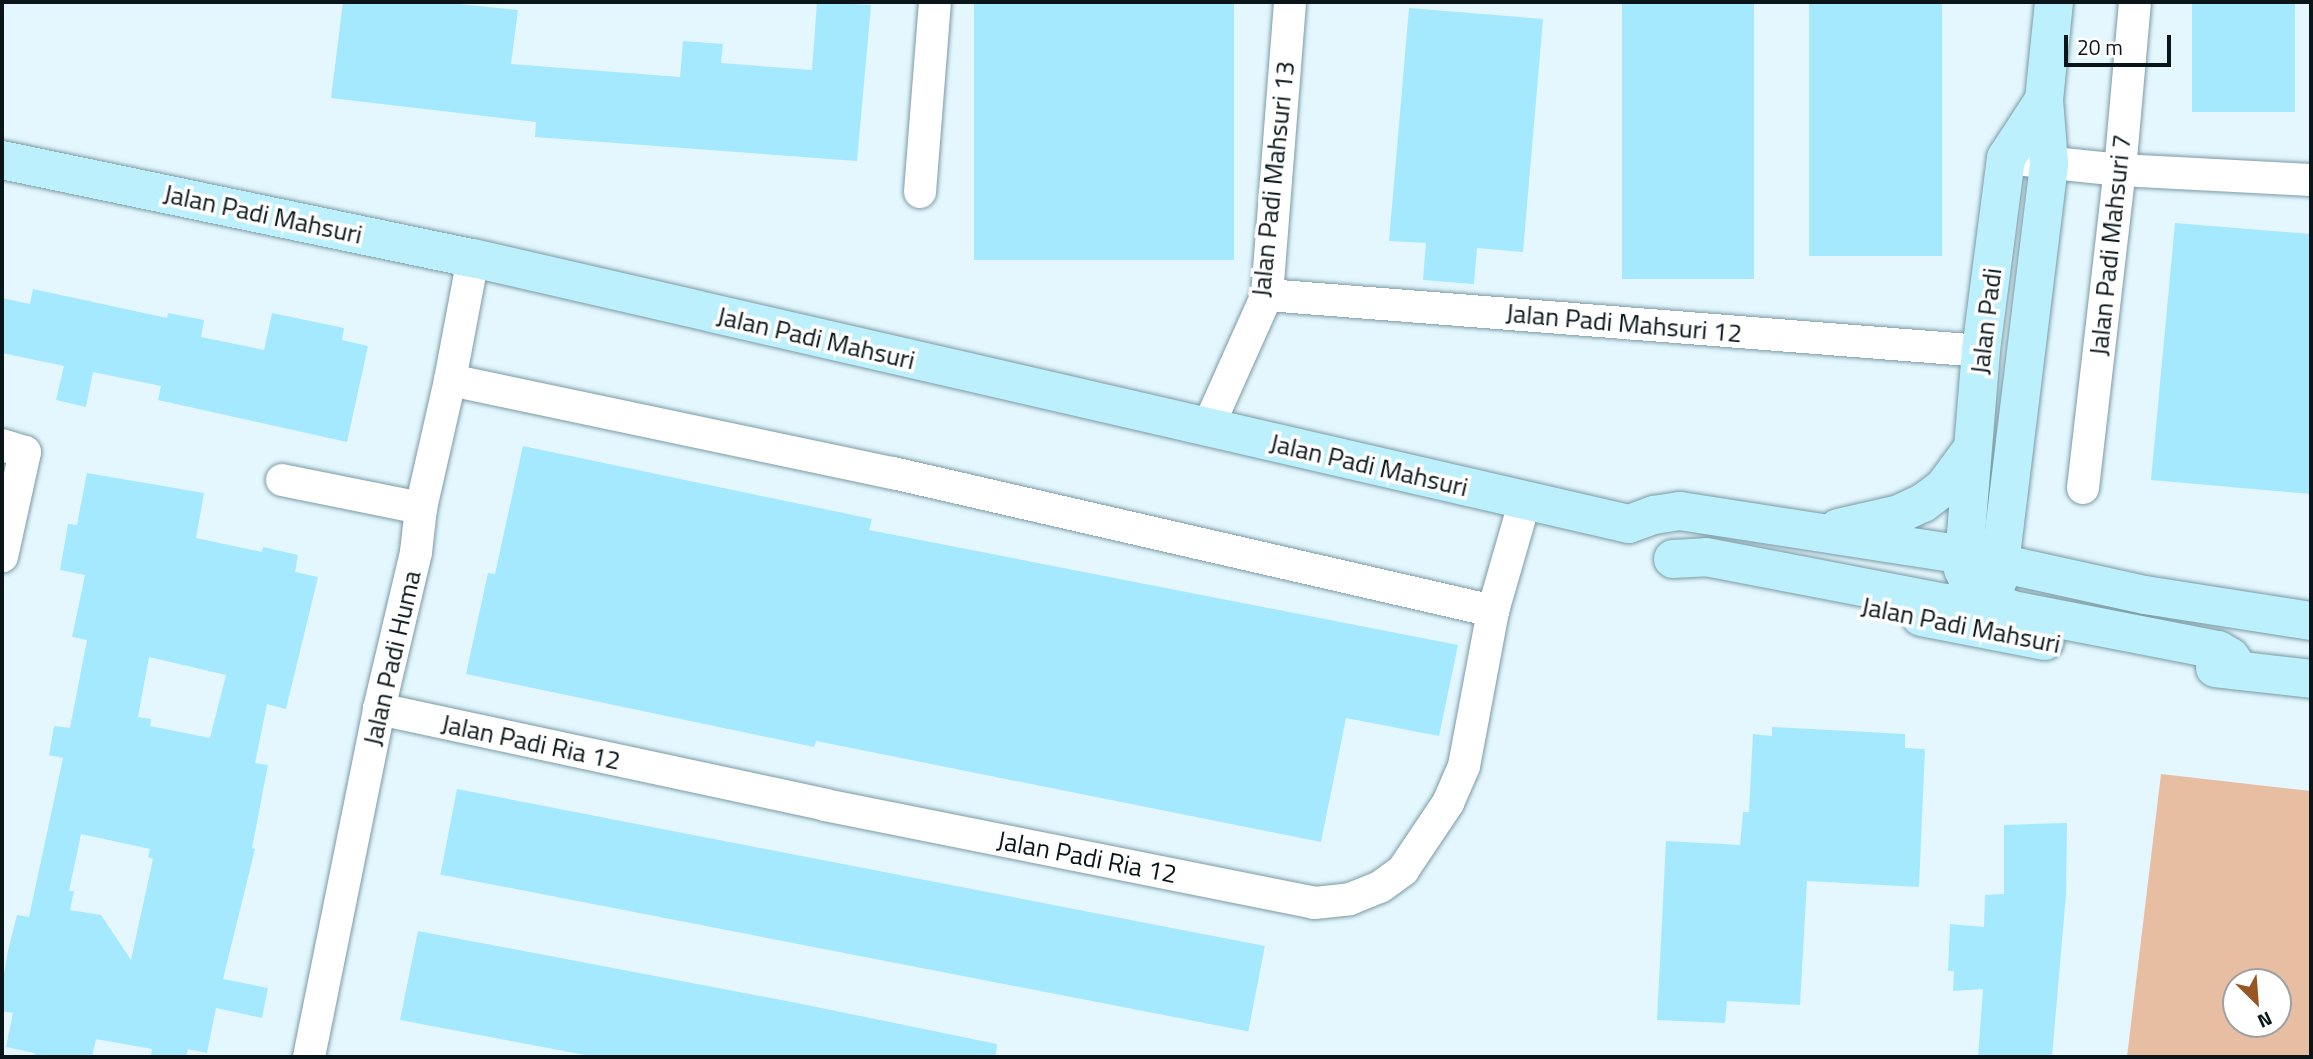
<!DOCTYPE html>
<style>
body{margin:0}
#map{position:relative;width:2313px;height:1059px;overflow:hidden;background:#e4f7fe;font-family:"Titillium Web",sans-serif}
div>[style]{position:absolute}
.green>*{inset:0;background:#e7bea2}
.building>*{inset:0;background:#a4e9ff;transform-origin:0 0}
.roads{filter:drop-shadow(0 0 2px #7b9aa4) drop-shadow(0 0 2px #7b9aa4)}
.street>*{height:32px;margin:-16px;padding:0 16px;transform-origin:16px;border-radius:16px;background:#fff}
.secondary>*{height:38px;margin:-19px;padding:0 19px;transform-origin:19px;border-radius:19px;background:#bcf0fc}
span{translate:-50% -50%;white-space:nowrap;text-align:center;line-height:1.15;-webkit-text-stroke:7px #fff;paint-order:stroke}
.street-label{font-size:26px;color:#091519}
.frame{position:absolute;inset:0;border:4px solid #091519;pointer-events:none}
.north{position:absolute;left:2222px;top:968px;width:70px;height:70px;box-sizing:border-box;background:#fff;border:2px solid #9da1a3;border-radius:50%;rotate:155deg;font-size:19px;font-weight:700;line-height:28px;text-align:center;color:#091519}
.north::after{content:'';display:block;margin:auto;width:24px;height:32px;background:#975622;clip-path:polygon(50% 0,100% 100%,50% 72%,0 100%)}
.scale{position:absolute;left:2064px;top:35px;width:107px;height:32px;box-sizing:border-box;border:4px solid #091519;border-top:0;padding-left:9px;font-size:21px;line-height:24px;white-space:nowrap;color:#091519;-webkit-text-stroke:5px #fff;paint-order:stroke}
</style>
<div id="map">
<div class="green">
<div style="clip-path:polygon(evenodd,2161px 774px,2311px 791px,2311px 1057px,2127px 1057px,2161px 774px,2236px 982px,2278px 982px,2278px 1024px,2236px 1024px,2236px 982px)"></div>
</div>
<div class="building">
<div style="clip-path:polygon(343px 2px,440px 2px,518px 10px,511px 64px,680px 77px,683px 41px,723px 44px,721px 63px,812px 70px,817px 2px,871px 5px,857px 161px,535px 137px,536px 122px,331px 98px)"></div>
<div style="left:974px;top:2px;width:260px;height:258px"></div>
<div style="left:1622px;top:2px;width:132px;height:277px"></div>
<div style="left:1809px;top:2px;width:133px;height:254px"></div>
<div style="left:2192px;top:2px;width:103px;height:110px"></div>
<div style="clip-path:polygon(1409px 8px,1543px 19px,1523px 252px,1477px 248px,1474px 284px,1423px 280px,1426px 243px,1389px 241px)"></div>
<div style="clip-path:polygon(2175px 223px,2311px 234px,2311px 494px,2151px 480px)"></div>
<div style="clip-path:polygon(33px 289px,167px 318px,168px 313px,204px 320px,201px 337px,264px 350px,272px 313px,344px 328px,342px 340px,368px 346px,347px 442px,158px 400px,161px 386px,93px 372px,86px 407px,56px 400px,64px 366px,2px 353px,2px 298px,30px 304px)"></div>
<div style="clip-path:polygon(523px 446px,872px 519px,869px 530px,1458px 645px,1439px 736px,1346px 718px,1321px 842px,816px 741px,814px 747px,466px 674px,488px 573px,495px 574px)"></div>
<div style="clip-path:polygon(evenodd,87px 473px,204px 493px,196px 538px,262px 552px,263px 547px,298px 555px,295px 572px,318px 577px,286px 709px,267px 704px,255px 763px,268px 765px,252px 848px,255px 849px,223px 979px,268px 988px,262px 1018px,216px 1008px,207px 1053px,188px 1049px,186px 1057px,151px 1057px,152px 1049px,96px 1039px,92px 1057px,34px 1057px,35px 1053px,6px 1047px,13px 1013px,2px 1011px,2px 985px,8px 951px,17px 915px,29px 917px,63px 758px,49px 755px,54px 726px,70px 728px,87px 640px,72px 637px,85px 575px,60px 570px,68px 524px,77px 525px,87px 473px,149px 657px,226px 675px,210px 738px,150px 726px,151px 719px,138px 717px,149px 657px,87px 473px,81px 834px,150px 849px,148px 857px,153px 859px,131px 960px,101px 915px,70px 910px,74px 891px,69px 891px,81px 834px)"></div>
<div style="clip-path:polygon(1772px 727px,1905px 734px,1905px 748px,1925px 749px,1919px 887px,1807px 881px,1800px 1005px,1727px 1001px,1725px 1023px,1657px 1020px,1666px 841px,1740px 845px,1743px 812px,1749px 812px,1753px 734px,1772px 736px)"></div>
<div style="left:457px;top:789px;width:823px;height:87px;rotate:11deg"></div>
<div style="clip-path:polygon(2067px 823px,2066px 894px,2052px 1057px,1978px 1057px,1983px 989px,1953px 991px,1954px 971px,1948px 971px,1950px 924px,1984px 927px,1985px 895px,2004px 894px,2004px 825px)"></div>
<div style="clip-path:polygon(418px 931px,797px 1003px,997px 1044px,996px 1057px,596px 1057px,400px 1020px)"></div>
</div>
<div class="roads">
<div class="street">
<div style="left:2006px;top:158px;width:115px;rotate:6deg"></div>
<div style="left:2120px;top:170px;width:191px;rotate:3deg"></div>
<div style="left:920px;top:192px;width:191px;rotate:-85.5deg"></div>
<div style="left:1267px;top:295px;width:716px;rotate:4.48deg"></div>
<div style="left:450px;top:380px;width:453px;rotate:11.9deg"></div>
<div style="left:893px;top:473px;width:616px;rotate:12.95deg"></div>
<div style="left:1207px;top:429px;width:147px;rotate:-65.9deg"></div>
<div style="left:1267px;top:295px;width:294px;rotate:-85.5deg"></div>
<div style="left:2px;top:445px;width:24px;rotate:17deg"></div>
<div style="left:25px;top:452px;width:107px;rotate:102.4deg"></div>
<div style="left:282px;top:480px;width:142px;rotate:11.4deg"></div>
<div style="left:2083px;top:488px;width:320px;rotate:-83.4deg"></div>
<div style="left:2120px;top:170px;width:169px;rotate:-84.9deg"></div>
<div style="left:379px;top:709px;width:456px;rotate:12.1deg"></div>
<div style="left:825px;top:805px;width:499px;rotate:11.3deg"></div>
<div style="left:1314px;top:903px;width:36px;rotate:-6deg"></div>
<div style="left:1350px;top:899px;width:32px;rotate:-22deg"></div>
<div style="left:1380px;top:887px;width:29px;rotate:-36deg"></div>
<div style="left:1403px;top:870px;width:81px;rotate:-56.1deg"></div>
<div style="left:1448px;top:803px;width:40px;rotate:-66.6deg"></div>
<div style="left:1464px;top:766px;width:158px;rotate:-79.4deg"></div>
<div style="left:1493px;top:611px;width:116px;rotate:-73.9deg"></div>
<div style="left:309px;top:1057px;width:355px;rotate:-78.6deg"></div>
<div style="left:379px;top:709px;width:161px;rotate:-76.7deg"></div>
<div style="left:416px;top:552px;width:44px;rotate:-83.5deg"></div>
<div style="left:421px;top:508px;width:131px;rotate:-77.2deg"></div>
<div style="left:450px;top:380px;width:124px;rotate:-79.3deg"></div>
</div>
<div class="secondary">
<div style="left:2044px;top:100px;width:69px;rotate:123.2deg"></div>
<div style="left:2006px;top:158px;width:195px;rotate:97.4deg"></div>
<div style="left:1981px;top:351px;width:219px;rotate:94.7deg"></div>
<div style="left:1963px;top:569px;width:14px;rotate:65deg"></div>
<div style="left:1969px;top:582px;width:18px;rotate:47deg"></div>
<div style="left:1981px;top:595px;width:34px;rotate:26deg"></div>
<div style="left:2012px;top:610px;width:210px;rotate:11deg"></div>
<div style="left:2218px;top:650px;width:14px;rotate:30deg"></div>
<div style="left:2230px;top:657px;width:17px;rotate:54deg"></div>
<div style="left:2px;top:160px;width:481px;rotate:11.8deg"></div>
<div style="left:473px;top:258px;width:1186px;rotate:12.96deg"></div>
<div style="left:1629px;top:524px;width:27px;rotate:-20deg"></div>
<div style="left:1654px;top:515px;width:26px;rotate:-9deg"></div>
<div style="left:1680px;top:511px;width:286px;rotate:8.8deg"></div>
<div style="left:1963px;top:555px;width:186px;rotate:12.4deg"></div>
<div style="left:2145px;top:595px;width:168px;rotate:8.9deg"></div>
<div style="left:1838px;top:528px;width:63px;rotate:-12.9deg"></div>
<div style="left:1899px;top:514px;width:26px;rotate:-25deg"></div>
<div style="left:1923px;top:503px;width:26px;rotate:-37deg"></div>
<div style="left:1944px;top:487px;width:47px;rotate:-53.6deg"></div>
<div style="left:1673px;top:559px;width:33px;rotate:-3deg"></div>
<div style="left:1706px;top:557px;width:243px;rotate:10.9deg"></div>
<div style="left:1945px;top:603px;width:22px;rotate:-3deg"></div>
<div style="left:1967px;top:602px;width:29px;rotate:-29deg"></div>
<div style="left:1992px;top:588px;width:10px;rotate:-53deg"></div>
<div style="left:1998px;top:580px;width:420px;rotate:-83deg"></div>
<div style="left:2049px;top:163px;width:63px;rotate:-94.5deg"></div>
<div style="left:2044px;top:100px;width:99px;rotate:-84.2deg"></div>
<div style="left:1921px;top:617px;width:126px;rotate:11deg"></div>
<div style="left:2215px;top:668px;width:97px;rotate:6.5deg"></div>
</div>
</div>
<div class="street-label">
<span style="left:1273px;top:179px;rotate:-84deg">Jalan Padi Mahsuri 13</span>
<span style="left:263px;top:214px;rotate:12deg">Jalan Padi Mahsuri</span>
<span style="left:2110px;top:245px;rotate:-84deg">Jalan Padi Mahsuri 7</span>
<span style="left:1986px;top:321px;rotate:-83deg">Jalan Padi</span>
<span style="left:1624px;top:323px;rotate:5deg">Jalan Padi Mahsuri 12</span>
<span style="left:816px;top:338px;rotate:13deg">Jalan Padi Mahsuri</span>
<span style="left:1369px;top:465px;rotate:13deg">Jalan Padi Mahsuri</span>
<span style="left:1961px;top:625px;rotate:11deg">Jalan Padi Mahsuri</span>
<span style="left:392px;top:658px;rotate:-77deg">Jalan Padi Huma</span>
<span style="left:531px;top:742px;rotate:12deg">Jalan Padi Ria 12</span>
<span style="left:1087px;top:857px;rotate:11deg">Jalan Padi Ria 12</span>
</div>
<div class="frame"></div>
<div class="north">N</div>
<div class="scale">20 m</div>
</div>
